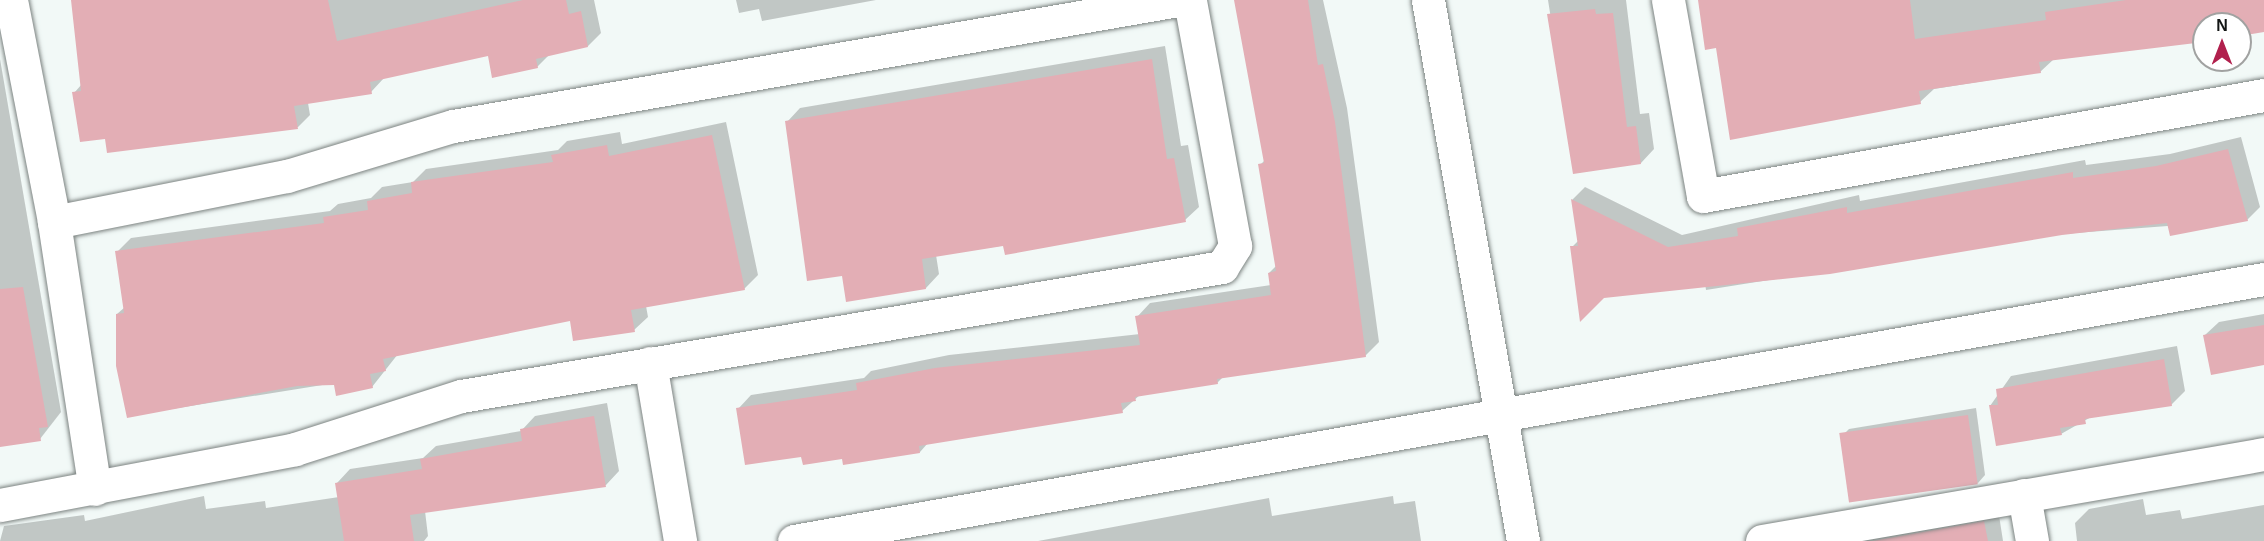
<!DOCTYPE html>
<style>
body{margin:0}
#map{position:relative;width:2264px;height:541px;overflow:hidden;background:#f2f9f7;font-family:Arial,sans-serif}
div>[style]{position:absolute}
.shadow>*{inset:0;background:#0003}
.building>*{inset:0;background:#e3aeb5;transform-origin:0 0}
.roads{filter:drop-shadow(0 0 2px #7c8381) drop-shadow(0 0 2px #7c8381)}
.minor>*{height:33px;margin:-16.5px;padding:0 16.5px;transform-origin:16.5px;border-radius:16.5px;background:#fff}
.tertiary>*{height:33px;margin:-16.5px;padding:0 16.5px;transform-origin:16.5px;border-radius:16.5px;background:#fff}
span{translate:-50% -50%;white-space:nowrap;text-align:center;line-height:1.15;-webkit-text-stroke:6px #fff;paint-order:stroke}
.north{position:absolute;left:2192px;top:12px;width:60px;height:60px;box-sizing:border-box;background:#fff;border:2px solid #a1a2a1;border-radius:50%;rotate:0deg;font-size:16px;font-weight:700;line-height:24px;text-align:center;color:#131615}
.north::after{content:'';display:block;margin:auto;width:21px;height:27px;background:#b1204d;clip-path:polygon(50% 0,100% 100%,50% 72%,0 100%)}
</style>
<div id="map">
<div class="shadow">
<div style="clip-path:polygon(72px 0,594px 0,601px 33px,588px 46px,550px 54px,537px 67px,489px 54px,384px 78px,371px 92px,308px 103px,310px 115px,298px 127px,106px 137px,74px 93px,82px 84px)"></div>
<div style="clip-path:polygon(736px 0,876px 0,762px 21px,759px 9px,739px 13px)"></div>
<div style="clip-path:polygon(1235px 0,1323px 0,1347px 108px,1379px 342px,1365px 356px,1223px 377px,1217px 383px,1141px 394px,1122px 411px,928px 443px,920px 452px,803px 455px,738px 409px,751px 395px,864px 378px,871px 371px,949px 355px,1140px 334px,1137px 317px,1150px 303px,1271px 285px,1269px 273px,1276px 266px,1260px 165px,1265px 160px)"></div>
<div style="clip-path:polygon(1548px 0,1626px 0,1640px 114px,1649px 113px,1654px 149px,1641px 163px,1575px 173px)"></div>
<div style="clip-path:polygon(1699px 0,2264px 0,2264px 26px,2240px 34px,2240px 24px,2204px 24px,2204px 38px,2054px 59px,2040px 72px,1934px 89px,1920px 102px,1717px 46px)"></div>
<div style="clip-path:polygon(1165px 46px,1181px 146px,1188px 145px,1199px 207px,1185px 220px,936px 255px,939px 274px,926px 288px,844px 275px,787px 122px,800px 108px)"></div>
<div style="clip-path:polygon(0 59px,61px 412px,40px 439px,0 446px)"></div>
<div style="clip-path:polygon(726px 122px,758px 275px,744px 289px,646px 306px,648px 317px,634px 330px,571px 319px,398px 354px,372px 387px,335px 383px,128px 416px,117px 314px,125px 307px,117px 252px,131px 238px,330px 211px,338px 204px,371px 198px,382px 187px,413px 182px,426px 169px,558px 150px,567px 141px,620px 132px,622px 144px)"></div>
<div style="clip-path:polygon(2241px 137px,2260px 207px,2247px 220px,2062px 234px,1706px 290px,1705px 283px,1572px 247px,1579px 240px,1572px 200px,1585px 187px,1682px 235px,1859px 195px,1860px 201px,2085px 160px,2086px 165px,2170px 154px)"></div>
<div style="clip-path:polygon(2264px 314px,2264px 364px,2205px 335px,2219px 322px)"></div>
<div style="clip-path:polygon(2177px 346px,2185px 391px,2171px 405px,2091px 417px,2061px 434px,1990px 406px,2011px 376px)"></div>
<div style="clip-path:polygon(607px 403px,619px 471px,606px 485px,425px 511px,428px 536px,424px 541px,0 541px,4px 526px,84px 515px,85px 521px,204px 496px,206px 509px,265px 501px,266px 508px,339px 497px,337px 483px,350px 469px,423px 458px,436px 446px,521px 431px,535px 416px)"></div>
<div style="clip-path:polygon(1976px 408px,1985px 475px,1978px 483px,1841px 437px,1849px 429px)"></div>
<div style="clip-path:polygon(1393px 496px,1394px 504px,1415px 501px,1421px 541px,1038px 541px,1269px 498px,1272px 516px)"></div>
<div style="clip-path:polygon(2143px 499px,2146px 515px,2180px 510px,2182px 519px,2264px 505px,2264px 541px,2077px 541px,2075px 523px,2089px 509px)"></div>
<div style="clip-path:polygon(1998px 509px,2003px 541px,1864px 541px,1875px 530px)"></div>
</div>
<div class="building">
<div style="clip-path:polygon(71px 0,328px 0,337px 41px,523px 0,566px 0,569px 14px,581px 11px,588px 47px,536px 59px,538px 68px,492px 78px,488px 56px,370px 82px,372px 94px,294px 106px,298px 129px,107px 153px,105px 139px,80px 142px,72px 92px,81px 91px)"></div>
<div style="clip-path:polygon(1234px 0,1308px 0,1318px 65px,1323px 64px,1335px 122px,1366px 357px,1217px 379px,1218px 384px,1135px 397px,1136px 401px,1121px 403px,1123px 413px,919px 446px,920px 453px,843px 465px,842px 459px,803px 465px,801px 457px,745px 465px,736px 408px,857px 390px,856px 383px,935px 368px,1140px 345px,1135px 316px,1271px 295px,1268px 273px,1276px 271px,1258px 164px,1264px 163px)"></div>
<div style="clip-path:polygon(1698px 0,1910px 0,1915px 39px,2046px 20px,2045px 12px,2126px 0,2264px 0,2264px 32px,2240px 36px,2240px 24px,2204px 24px,2204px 42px,2039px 62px,2041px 73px,1919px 91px,1921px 104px,1730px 140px,1716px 48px,1705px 50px)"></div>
<div style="clip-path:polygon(1595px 9px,1596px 14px,1613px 13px,1627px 127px,1636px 126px,1641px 164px,1573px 174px,1547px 14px)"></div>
<div style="clip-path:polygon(1152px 59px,1167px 159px,1174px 158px,1186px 222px,1005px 255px,1003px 246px,922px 259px,926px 289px,846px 302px,842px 276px,807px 281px,785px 121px)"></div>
<div style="clip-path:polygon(712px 135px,745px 290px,631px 310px,635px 332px,573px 341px,570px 321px,383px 359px,386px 371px,370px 374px,373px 388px,336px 396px,334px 385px,297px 386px,127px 418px,116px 366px,116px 314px,124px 313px,115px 251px,324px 223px,323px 217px,368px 210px,367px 201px,412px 193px,411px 182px,553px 162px,551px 155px,607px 145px,609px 156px)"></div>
<div style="clip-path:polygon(2228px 149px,2248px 221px,2170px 236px,2167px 223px,2062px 235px,1830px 274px,1604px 298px,1580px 322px,1570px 246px,1578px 246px,1571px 199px,1668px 247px,1738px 236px,1737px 228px,1847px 207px,1847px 213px,2073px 172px,2073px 178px,2156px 166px)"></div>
<div style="clip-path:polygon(23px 287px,48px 427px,39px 428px,41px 441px,0 447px,0 289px)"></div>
<div style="clip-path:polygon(2264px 325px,2264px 365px,2211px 375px,2203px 335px)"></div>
<div style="clip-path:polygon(2164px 359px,2172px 406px,2085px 419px,2086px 424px,2060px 428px,2062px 435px,1996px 446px,1989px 405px,1998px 405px,1996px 389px)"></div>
<div style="left:1968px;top:415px;width:70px;height:130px;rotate:82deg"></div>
<div style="clip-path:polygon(594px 416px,606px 487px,410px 515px,414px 541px,344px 541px,335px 483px,422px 469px,420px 459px,522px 441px,520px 429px)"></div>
<div style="clip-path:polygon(1984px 521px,1988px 541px,1872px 541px)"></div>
</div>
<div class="roads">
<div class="minor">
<div style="left:11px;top:0;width:226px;rotate:79deg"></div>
<div style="left:54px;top:222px;width:270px;rotate:81.3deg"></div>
<div style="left:1668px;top:0;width:199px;rotate:79.9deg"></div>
<div style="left:1703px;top:196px;width:570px;rotate:-10.21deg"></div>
<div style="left:54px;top:222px;width:237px;rotate:-11.2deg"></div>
<div style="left:287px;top:176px;width:173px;rotate:-16.8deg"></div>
<div style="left:453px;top:126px;width:736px;rotate:-9.86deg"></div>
<div style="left:650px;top:363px;width:181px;rotate:80.4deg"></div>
<div style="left:2024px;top:495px;width:47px;rotate:80.1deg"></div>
<div style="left:0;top:505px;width:300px;rotate:-10.7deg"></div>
<div style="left:295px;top:449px;width:174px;rotate:-17.7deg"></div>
<div style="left:461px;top:396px;width:772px;rotate:-9.62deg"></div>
<div style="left:1222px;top:267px;width:25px;rotate:-58deg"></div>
<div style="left:1235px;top:246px;width:250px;rotate:-100.4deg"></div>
<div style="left:1762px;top:541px;width:509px;rotate:-9.83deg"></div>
</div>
<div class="tertiary">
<div style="left:1428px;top:0;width:549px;rotate:80.04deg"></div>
<div style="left:794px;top:541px;width:1493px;rotate:-10.11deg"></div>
</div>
</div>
<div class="north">N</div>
</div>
